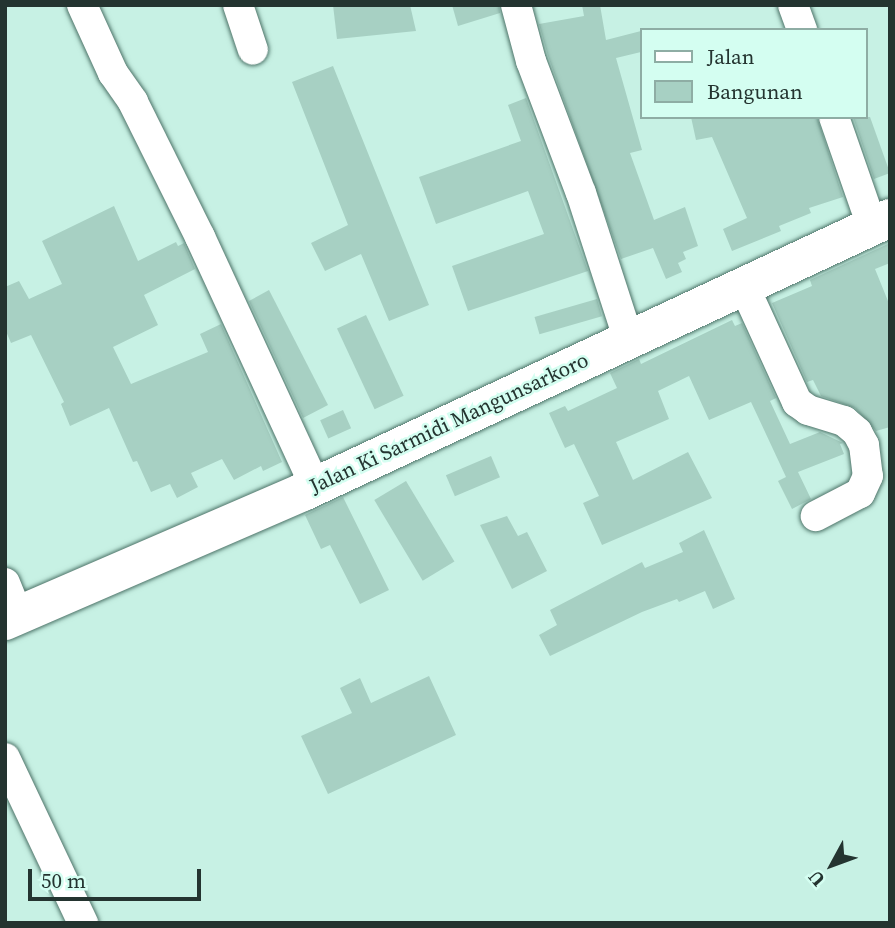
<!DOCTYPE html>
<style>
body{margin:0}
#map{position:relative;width:895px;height:928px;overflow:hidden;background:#c7f1e4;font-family:"Source Serif 4",serif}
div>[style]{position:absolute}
.building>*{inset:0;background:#a7d0c3;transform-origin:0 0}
.roads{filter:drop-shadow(0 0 2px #4d7368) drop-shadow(0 0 2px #4d7368)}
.minor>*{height:30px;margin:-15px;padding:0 15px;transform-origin:15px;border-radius:15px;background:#fff}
.major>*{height:38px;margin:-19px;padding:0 19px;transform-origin:19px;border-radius:19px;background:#fff}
span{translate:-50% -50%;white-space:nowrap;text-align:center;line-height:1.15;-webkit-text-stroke:5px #d4fef1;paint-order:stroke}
.street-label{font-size:21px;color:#243430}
.frame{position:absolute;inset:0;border:7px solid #243430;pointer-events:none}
.legend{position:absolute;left:640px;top:28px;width:228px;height:91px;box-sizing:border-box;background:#d4fef1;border:2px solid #8eada4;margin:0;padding:9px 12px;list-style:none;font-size:21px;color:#243430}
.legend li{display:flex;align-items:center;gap:14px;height:35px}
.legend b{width:35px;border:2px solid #8eada4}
.north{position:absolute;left:797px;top:830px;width:70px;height:70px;-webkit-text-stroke:5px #d4fef1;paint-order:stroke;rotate:229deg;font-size:19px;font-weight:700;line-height:28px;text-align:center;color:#243430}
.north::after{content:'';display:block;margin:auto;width:24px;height:32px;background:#243430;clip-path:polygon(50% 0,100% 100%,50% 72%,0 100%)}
.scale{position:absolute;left:28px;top:869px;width:173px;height:32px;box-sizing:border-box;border:4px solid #243430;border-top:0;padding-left:9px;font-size:21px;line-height:24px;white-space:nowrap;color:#243430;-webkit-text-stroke:5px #d4fef1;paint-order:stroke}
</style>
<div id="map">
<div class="building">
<div style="clip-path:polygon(333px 5px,410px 5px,416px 31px,337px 39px)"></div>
<div style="clip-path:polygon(452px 5px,499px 5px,500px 13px,458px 26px)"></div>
<div style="clip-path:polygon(582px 5px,600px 5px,606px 40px,641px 31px,641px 52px,616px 58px,642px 150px,630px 153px,654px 220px,685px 207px,698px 246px,683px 252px,686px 259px,678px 263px,682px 272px,666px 279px,653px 248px,621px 259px,548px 56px,539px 24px,584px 16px)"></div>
<div style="clip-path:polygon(333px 66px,429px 305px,389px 321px,361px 254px,325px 271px,311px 243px,348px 225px,292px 82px)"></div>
<div style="clip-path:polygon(526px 98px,588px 271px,468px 311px,452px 266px,544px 234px,528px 191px,436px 224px,419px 177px,521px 141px,508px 105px)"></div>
<div style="clip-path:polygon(691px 117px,817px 117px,843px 197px,809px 208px,811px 213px,779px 226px,781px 231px,732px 251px,723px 229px,747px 218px,712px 137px,696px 140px)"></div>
<div style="clip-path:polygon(853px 117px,870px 117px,890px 173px,874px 179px)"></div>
<div style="clip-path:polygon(114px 206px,138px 261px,176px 242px,178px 246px,184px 243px,195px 269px,144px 295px,158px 325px,113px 347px,131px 384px,208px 352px,200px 334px,221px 324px,282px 462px,263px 471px,261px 466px,234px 480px,222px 459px,191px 473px,198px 487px,177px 498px,170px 484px,151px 492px,137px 461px,133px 462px,109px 408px,70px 426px,61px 404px,64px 402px,31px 335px,11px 343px,5px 329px,5px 287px,19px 281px,29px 299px,62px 284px,42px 241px)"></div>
<div style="clip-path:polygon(890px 243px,890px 263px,875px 269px,890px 306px,890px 427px,876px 431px,855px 408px,821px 396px,813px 380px,807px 382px,772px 303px,812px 286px,810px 280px)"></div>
<div style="clip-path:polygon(269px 290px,328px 405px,303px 418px,249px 301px)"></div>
<div style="left:597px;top:299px;width:18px;height:65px;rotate:74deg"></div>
<div style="left:366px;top:315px;width:89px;height:32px;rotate:65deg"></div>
<div style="clip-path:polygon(732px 320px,735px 326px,742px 323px,776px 398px,770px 401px,790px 444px,820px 432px,843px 443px,840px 444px,844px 454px,798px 472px,811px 499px,792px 509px,778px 481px,786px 477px,751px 402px,709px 420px,689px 376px,658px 391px,669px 419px,616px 442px,633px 480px,688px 452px,712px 498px,602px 545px,583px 503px,599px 496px,574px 444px,565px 448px,549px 413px,565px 406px,568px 411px,617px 388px,610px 373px,639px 359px,641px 364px)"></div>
<div style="left:343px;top:410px;width:20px;height:25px;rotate:66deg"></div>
<div style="left:491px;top:456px;width:23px;height:49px;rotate:67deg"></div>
<div style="left:406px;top:481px;width:94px;height:37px;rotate:59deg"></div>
<div style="clip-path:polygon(343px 497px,389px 590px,360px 604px,330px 545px,321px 549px,305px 515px)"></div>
<div style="clip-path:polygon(507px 516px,518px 536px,527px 532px,547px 571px,512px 589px,480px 525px)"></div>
<div style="clip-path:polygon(704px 530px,735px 599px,713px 609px,705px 591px,679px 602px,677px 599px,642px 612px,550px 656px,539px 635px,557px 625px,550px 610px,642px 562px,645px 568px,683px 552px,679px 543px)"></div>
<div style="clip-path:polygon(429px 676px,456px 735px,328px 794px,301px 736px,352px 713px,340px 688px,360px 678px,371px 703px)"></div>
</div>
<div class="roads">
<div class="minor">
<div style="left:82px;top:5px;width:75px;rotate:65.5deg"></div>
<div style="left:113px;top:73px;width:35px;rotate:55deg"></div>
<div style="left:133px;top:102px;width:151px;rotate:63.6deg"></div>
<div style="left:200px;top:237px;width:274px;rotate:65.2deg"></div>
<div style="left:238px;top:5px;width:47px;rotate:71.6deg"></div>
<div style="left:516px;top:5px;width:58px;rotate:75deg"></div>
<div style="left:531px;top:61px;width:141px;rotate:69.3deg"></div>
<div style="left:581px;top:193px;width:152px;rotate:72deg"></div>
<div style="left:793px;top:5px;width:27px;rotate:70deg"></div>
<div style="left:834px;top:117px;width:115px;rotate:70.8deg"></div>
<div style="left:743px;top:284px;width:130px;rotate:65.4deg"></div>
<div style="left:797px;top:402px;width:14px;rotate:36deg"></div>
<div style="left:808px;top:410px;width:38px;rotate:17deg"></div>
<div style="left:844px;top:421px;width:17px;rotate:40deg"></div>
<div style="left:857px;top:432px;width:15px;rotate:62deg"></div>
<div style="left:864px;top:445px;width:31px;rotate:83deg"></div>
<div style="left:868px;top:476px;width:19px;rotate:115deg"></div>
<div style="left:860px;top:493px;width:50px;rotate:152.4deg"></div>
<div style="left:5px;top:583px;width:35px;rotate:68deg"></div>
<div style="left:5px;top:758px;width:183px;rotate:64.7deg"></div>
</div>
<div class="major">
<div style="left:5px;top:621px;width:325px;rotate:-23.4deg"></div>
<div style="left:303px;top:492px;width:648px;rotate:-25.02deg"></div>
</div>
</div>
<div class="street-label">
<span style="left:449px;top:423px;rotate:-25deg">Jalan Ki Sarmidi Mangunsarkoro</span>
</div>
<div class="frame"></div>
<ul class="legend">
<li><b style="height:9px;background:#fff"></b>Jalan</li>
<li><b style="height:19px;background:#a7d0c3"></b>Bangunan</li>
</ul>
<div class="north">U</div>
<div class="scale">50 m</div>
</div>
